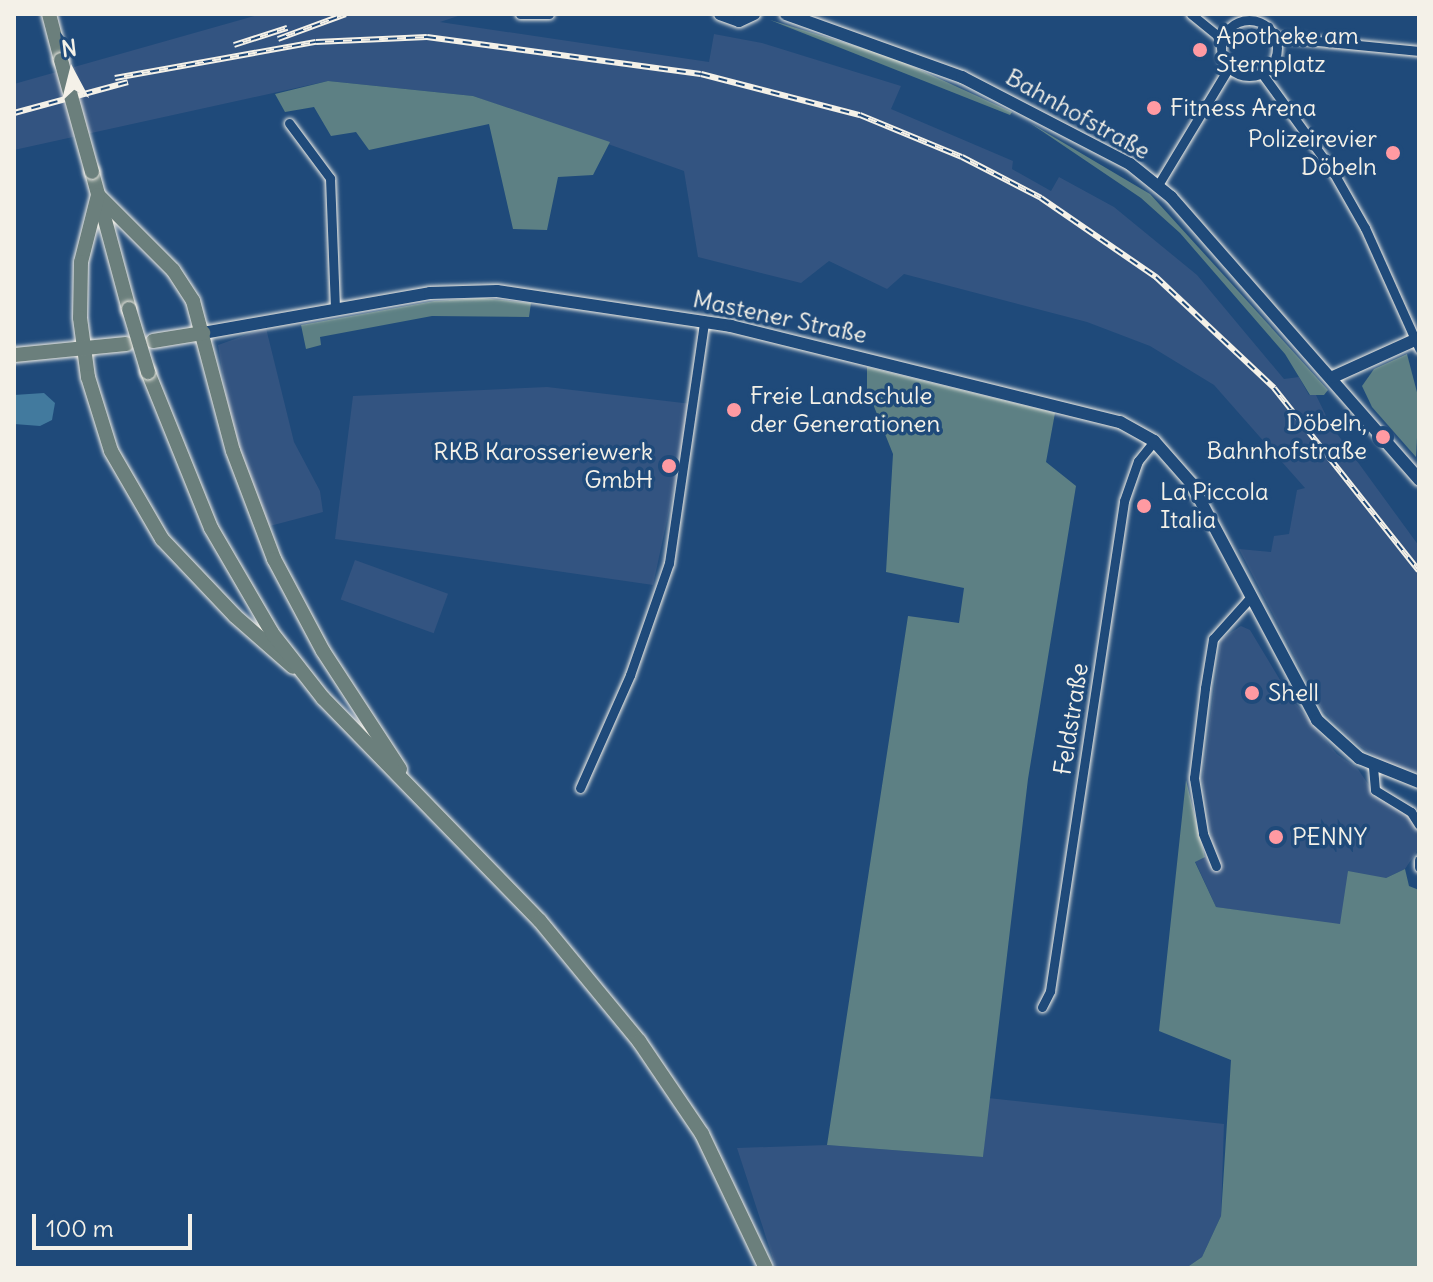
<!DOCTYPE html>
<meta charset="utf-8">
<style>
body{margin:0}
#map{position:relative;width:1433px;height:1282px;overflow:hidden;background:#1f4a7a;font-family:Delius,sans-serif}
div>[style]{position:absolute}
.built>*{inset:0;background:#335481;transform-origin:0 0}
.green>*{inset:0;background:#5d8084}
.water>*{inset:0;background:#427a9e}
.roads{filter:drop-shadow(0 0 2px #f4f1e8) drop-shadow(0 0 2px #f4f1e8)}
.street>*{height:9px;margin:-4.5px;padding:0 4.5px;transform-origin:4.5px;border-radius:4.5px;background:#1f4a7a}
.street>.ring{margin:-4.5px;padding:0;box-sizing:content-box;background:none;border:9px solid #1f4a7a;border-radius:50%}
.secondary>*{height:12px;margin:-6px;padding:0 6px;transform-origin:6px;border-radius:6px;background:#1f4a7a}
.primary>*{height:14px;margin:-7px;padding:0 7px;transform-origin:7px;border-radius:7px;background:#6b7f7c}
.rail>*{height:6px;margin-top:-3px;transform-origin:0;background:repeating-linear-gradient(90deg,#1f4a7a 0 9px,#f4f1e8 0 18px);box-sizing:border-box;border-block:2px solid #f4f1e8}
.bridges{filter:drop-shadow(0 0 2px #f4f1e8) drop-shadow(0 0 2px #f4f1e8)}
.primary-bridge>*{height:14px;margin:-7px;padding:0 7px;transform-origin:7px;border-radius:7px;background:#6b7f7c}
.dots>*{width:22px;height:22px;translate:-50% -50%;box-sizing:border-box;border:4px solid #1f4a7a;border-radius:50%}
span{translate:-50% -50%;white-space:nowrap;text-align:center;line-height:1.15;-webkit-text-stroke:7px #1f4a7a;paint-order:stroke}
.poi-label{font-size:24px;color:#f4f1e8}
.left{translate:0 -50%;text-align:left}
.right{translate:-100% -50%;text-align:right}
.street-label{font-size:24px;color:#f4f1e8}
.frame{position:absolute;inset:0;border:16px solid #f4f1e8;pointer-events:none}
.north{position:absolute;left:32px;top:32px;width:80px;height:80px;-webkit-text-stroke:6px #1f4a7a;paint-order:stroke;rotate:353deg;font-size:22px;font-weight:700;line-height:32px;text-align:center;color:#f4f1e8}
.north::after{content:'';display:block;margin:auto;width:28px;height:36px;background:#f4f1e8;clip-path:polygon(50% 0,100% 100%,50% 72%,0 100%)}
.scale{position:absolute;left:32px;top:1214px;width:160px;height:36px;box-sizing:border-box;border:4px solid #f4f1e8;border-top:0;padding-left:10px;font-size:24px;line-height:28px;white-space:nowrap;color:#f4f1e8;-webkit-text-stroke:6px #1f4a7a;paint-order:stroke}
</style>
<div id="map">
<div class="built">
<div style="clip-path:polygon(261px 14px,464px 14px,440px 22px,709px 62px,714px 34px,762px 43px,901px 86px,891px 109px,1013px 161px,1012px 169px,1051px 191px,1059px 177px,1114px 207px,1197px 275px,1284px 379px,1299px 377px,1309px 395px,1316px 395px,1330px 424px,1419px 546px,1419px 773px,1389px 765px,1354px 742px,1323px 711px,1239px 549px,1271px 552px,1274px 536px,1289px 534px,1297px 490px,1305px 488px,1214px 385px,1150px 346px,1087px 322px,904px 274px,887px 289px,829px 261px,801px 283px,698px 257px,684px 171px,473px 96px,328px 81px,14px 150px,14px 84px)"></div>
<div style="clip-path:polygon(266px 328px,294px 442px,320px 491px,323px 512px,266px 527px,230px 421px,218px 345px)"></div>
<div style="clip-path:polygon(547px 387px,692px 404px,653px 585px,335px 539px,353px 396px)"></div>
<div style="left:355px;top:560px;width:99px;height:42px;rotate:20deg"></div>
<div style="clip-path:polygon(1241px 626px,1250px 630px,1291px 698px,1337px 754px,1358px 769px,1372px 790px,1409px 815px,1418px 829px,1417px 851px,1405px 869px,1386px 878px,1340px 925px,1216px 907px,1195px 861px,1214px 852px,1202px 780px,1221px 639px)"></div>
<div style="clip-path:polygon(988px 1098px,1224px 1124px,1221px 1216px,1202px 1257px,1186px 1268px,776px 1268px,737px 1148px,827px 1145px,983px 1157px)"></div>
</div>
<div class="green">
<div style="clip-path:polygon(770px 20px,892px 57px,1012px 112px,1010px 115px)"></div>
<div style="clip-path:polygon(328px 81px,473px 96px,610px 142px,593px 175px,558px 177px,547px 230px,513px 229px,489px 124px,369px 150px,356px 132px,331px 136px,314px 107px,285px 112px,275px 94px)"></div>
<div style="clip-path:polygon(1030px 123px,1150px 194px,1328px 390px,1324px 395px,1310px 395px,1285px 354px,1180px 233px,1141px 198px)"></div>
<div style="clip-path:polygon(482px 298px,531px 303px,529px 317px,432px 316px,320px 337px,321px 345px,306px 349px,301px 325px,434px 301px)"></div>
<div style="clip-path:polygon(1407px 354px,1419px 400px,1416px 457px,1372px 407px,1362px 386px,1374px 369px)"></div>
<div style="clip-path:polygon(867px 367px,1055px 413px,1046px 462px,1076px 486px,1028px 779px,983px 1157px,827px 1145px,908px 616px,959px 623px,964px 588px,886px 572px,893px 454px,867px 389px)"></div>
<div style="clip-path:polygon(1186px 780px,1205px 857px,1195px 862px,1216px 907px,1340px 924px,1348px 871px,1386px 878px,1405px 869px,1409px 886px,1419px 890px,1419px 1268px,1186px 1268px,1202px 1257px,1221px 1216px,1231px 1060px,1159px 1031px)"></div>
</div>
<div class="water">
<div style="clip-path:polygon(44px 393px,55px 403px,52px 420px,40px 426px,14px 424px,14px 395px)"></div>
</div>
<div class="roads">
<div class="street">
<div style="left:520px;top:14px;width:29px"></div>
<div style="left:1191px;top:14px;width:38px;rotate:39deg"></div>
<div class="ring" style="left:1221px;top:20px;width:47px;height:47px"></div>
<div style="left:1277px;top:37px;width:143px;rotate:5.6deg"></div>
<div style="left:1263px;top:75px;width:117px;rotate:54deg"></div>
<div style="left:1332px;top:170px;width:67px;rotate:60.4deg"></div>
<div style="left:1365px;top:228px;width:132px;rotate:65.8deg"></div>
<div style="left:289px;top:123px;width:69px;rotate:53.3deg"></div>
<div style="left:330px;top:178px;width:130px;rotate:87.8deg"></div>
<div style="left:1158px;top:185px;width:135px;rotate:-58.9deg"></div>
<div style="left:1373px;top:767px;width:23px;rotate:85deg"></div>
<div style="left:1375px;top:790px;width:42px;rotate:31.4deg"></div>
<div style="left:1411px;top:812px;width:15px;rotate:58deg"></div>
<div style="left:580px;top:788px;width:124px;rotate:-66.1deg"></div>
<div style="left:630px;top:675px;width:119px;rotate:-70.8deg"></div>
<div style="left:669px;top:563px;width:244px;rotate:-81.7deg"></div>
<div style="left:1419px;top:860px;width:7px;rotate:90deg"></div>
<div style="left:1216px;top:866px;width:35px;rotate:-112deg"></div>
<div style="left:1203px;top:833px;width:56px;rotate:-99.3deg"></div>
<div style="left:1194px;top:778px;width:91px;rotate:-83deg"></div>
<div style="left:1205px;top:688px;width:50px;rotate:-80.7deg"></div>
<div style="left:1213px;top:639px;width:54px;rotate:-48deg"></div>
<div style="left:1042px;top:1007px;width:18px;rotate:-63deg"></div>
<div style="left:1050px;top:991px;width:496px;rotate:-81.4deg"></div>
<div style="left:1124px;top:501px;width:42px;rotate:-70.7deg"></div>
<div style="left:1138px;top:461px;width:26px;rotate:-51deg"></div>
</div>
<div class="secondary">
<div style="left:720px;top:14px;width:20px;rotate:20deg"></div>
<div style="left:739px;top:21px;width:17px;rotate:-25deg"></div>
<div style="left:786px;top:14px;width:187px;rotate:19.7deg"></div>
<div style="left:962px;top:77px;width:189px;rotate:27.4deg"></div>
<div style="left:1130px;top:164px;width:53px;rotate:38.8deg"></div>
<div style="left:1171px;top:197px;width:376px;rotate:48.7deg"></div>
<div style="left:203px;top:333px;width:230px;rotate:-10deg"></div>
<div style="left:430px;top:293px;width:67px;rotate:-1.7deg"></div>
<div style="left:497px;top:291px;width:237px;rotate:8.5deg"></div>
<div style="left:731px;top:326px;width:401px;rotate:13.9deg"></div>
<div style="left:1120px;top:422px;width:39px;rotate:29deg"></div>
<div style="left:1154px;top:441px;width:56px;rotate:48.6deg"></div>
<div style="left:1191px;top:483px;width:268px;rotate:62deg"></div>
<div style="left:1317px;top:720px;width:57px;rotate:42.1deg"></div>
<div style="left:1359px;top:758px;width:65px;rotate:21.8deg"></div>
<div style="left:1333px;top:377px;width:94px;rotate:-24.4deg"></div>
</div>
<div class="primary">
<div style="left:49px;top:14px;width:48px;rotate:75.4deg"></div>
<div style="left:92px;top:172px;width:142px;rotate:74.9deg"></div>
<div style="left:98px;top:195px;width:106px;rotate:45deg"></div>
<div style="left:173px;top:270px;width:37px;rotate:57deg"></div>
<div style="left:193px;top:301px;width:155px;rotate:75.1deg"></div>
<div style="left:233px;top:451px;width:116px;rotate:69.2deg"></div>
<div style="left:274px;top:559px;width:104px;rotate:62deg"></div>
<div style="left:323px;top:651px;width:141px;rotate:56.9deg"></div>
<div style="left:98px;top:195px;width:69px;rotate:104.2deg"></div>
<div style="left:81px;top:262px;width:56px;rotate:91deg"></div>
<div style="left:80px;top:318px;width:60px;rotate:82.3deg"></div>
<div style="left:88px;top:377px;width:77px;rotate:72.7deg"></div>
<div style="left:111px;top:451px;width:102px;rotate:59.9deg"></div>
<div style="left:162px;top:539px;width:106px;rotate:46.5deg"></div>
<div style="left:235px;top:616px;width:77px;rotate:41.3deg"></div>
<div style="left:153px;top:341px;width:51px;rotate:-9.1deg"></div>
<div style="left:14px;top:355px;width:113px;rotate:-5.6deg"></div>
<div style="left:148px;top:372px;width:168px;rotate:68deg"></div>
<div style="left:211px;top:528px;width:121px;rotate:59.8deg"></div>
<div style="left:272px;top:633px;width:83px;rotate:51.9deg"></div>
<div style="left:323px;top:698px;width:311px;rotate:45.8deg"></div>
<div style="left:540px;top:921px;width:156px;rotate:50.5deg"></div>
<div style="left:639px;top:1041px;width:112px;rotate:55.9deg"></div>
<div style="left:702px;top:1134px;width:148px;rotate:64.5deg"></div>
</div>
</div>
<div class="rail">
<div style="left:278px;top:39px;width:72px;rotate:-20.2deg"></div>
<div style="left:234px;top:45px;width:56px;rotate:-17.8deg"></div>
<div style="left:115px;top:78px;width:204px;rotate:-10.2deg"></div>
<div style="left:316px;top:42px;width:111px;rotate:-2.6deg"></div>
<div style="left:427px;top:37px;width:276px;rotate:7.7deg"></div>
<div style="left:701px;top:74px;width:164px;rotate:14.5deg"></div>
<div style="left:860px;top:115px;width:110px;rotate:22.4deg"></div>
<div style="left:962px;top:157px;width:89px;rotate:27.4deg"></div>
<div style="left:1041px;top:198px;width:140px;rotate:34.5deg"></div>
<div style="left:1156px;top:277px;width:162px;rotate:43.2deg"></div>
<div style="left:1274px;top:388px;width:233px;rotate:51.6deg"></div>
<div style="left:14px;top:113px;width:118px;rotate:-15.2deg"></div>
</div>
<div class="bridges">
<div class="primary-bridge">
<div style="left:61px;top:60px;width:116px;rotate:74.5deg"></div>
<div style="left:129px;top:309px;width:66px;rotate:73.2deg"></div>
</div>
</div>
<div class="dots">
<div style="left:1200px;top:50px;background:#ff9aa2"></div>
<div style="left:1154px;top:108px;background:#ff9aa2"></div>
<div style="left:1393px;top:153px;background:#ff9aa2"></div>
<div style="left:734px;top:410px;background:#ff9aa2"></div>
<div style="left:1383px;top:437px;background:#ff9aa2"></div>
<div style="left:669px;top:466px;background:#ff9aa2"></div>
<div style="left:1144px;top:506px;background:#ff9aa2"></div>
<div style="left:1252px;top:693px;background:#ff9aa2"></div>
<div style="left:1276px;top:837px;background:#ff9aa2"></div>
</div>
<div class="poi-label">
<span class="left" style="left:1216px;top:50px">Apotheke am<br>Sternplatz</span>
<span class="left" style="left:1170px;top:108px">Fitness Arena</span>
<span class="right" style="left:1377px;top:153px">Polizeirevier<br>Döbeln</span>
<span class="left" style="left:750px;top:410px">Freie Landschule<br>der Generationen</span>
<span class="right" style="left:1367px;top:437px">Döbeln,<br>Bahnhofstraße</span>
<span class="right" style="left:653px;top:466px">RKB Karosseriewerk<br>GmbH</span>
<span class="left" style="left:1160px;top:506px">La Piccola<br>Italia</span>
<span class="left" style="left:1268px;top:693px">Shell</span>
<span class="left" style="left:1292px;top:837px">PENNY</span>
</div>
<div class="street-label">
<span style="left:1078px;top:114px;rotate:29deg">Bahnhofstraße</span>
<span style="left:780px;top:317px;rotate:12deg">Mastener Straße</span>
<span style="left:1071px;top:719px;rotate:-81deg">Feldstraße</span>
</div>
<div class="frame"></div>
<div class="north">N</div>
<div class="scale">100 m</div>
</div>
